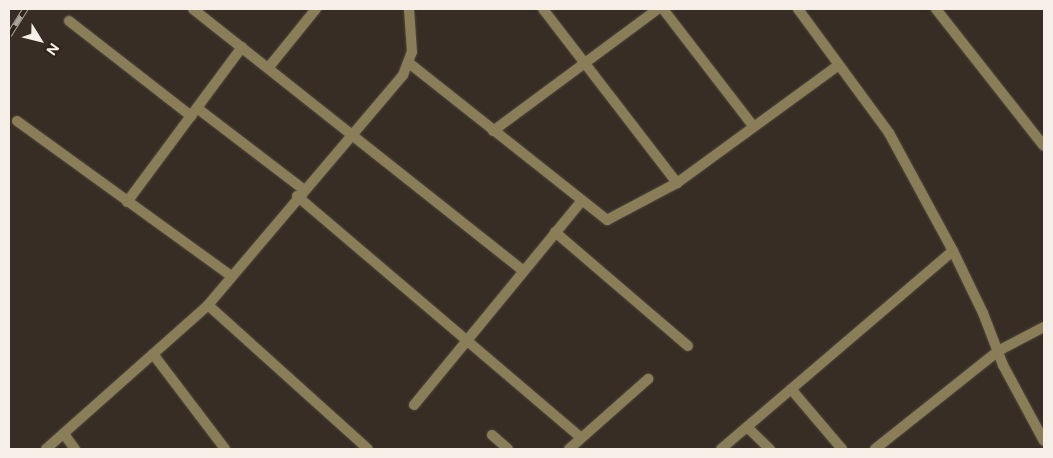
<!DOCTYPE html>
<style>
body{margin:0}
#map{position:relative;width:1053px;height:458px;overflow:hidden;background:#372d24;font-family:Figtree,sans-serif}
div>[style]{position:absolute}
.roads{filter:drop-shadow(0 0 1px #52483f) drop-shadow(0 0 1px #52483f)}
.street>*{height:10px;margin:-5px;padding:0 5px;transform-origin:5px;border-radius:5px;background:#8a7e59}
.rail>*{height:5.5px;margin-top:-2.75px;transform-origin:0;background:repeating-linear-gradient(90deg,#2d241a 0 11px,#aba49c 0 22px);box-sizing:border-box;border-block:1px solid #aba49c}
span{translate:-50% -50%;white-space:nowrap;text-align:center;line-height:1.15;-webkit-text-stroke:4px #2d241a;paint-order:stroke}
.frame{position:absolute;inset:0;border:10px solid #f5efe8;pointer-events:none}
.north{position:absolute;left:15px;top:15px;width:50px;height:50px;-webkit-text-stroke:4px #2d241a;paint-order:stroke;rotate:126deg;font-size:14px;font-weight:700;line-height:20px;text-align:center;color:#f5efe8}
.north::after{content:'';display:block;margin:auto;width:18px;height:22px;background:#f5efe8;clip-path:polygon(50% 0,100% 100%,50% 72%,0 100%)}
</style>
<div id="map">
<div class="roads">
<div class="street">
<div style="left:193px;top:9px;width:421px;rotate:38.4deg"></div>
<div style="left:543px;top:9px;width:220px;rotate:52.4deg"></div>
<div style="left:663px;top:9px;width:148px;rotate:52.4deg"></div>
<div style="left:798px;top:9px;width:154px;rotate:53.7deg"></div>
<div style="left:889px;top:133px;width:134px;rotate:61.5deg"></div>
<div style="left:953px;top:251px;width:69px;rotate:64.2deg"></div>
<div style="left:983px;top:313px;width:56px;rotate:69deg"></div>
<div style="left:1003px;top:365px;width:86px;rotate:61.7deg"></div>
<div style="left:936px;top:9px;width:174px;rotate:51.8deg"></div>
<div style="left:69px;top:21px;width:155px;rotate:37.9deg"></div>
<div style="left:409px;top:63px;width:253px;rotate:38.4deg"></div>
<div style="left:607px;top:220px;width:79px;rotate:-27.9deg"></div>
<div style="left:677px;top:183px;width:200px;rotate:-36.1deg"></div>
<div style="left:269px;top:67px;width:75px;rotate:-51deg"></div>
<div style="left:197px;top:108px;width:133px;rotate:37.4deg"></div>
<div style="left:17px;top:121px;width:264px;rotate:35.9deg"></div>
<div style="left:493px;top:131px;width:205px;rotate:-36.5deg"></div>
<div style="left:297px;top:196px;width:373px;rotate:40.4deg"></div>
<div style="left:127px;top:202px;width:193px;rotate:-53.4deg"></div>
<div style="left:555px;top:232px;width:175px;rotate:40.6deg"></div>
<div style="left:208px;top:305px;width:215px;rotate:42deg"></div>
<div style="left:153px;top:354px;width:119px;rotate:52.8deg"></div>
<div style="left:791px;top:389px;width:79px;rotate:49.6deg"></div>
<div style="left:414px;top:405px;width:263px;rotate:-50.6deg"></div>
<div style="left:747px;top:427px;width:32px;rotate:44deg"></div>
<div style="left:64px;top:434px;width:19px;rotate:54deg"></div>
<div style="left:492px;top:435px;width:21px;rotate:41deg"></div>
<div style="left:46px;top:449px;width:217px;rotate:-41.6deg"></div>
<div style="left:208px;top:305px;width:302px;rotate:-49.7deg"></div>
<div style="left:403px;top:75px;width:25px;rotate:-69deg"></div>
<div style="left:412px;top:52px;width:43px;rotate:-94deg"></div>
<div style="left:569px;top:449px;width:106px;rotate:-41.5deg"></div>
<div style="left:721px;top:449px;width:305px;rotate:-40.5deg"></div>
<div style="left:875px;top:449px;width:157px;rotate:-38.5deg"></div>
<div style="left:998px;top:351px;width:52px;rotate:-27.6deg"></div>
</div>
</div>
<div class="rail">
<div style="left:9px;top:35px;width:31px;rotate:-58deg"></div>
</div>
<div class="frame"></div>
<div class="north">N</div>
</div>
